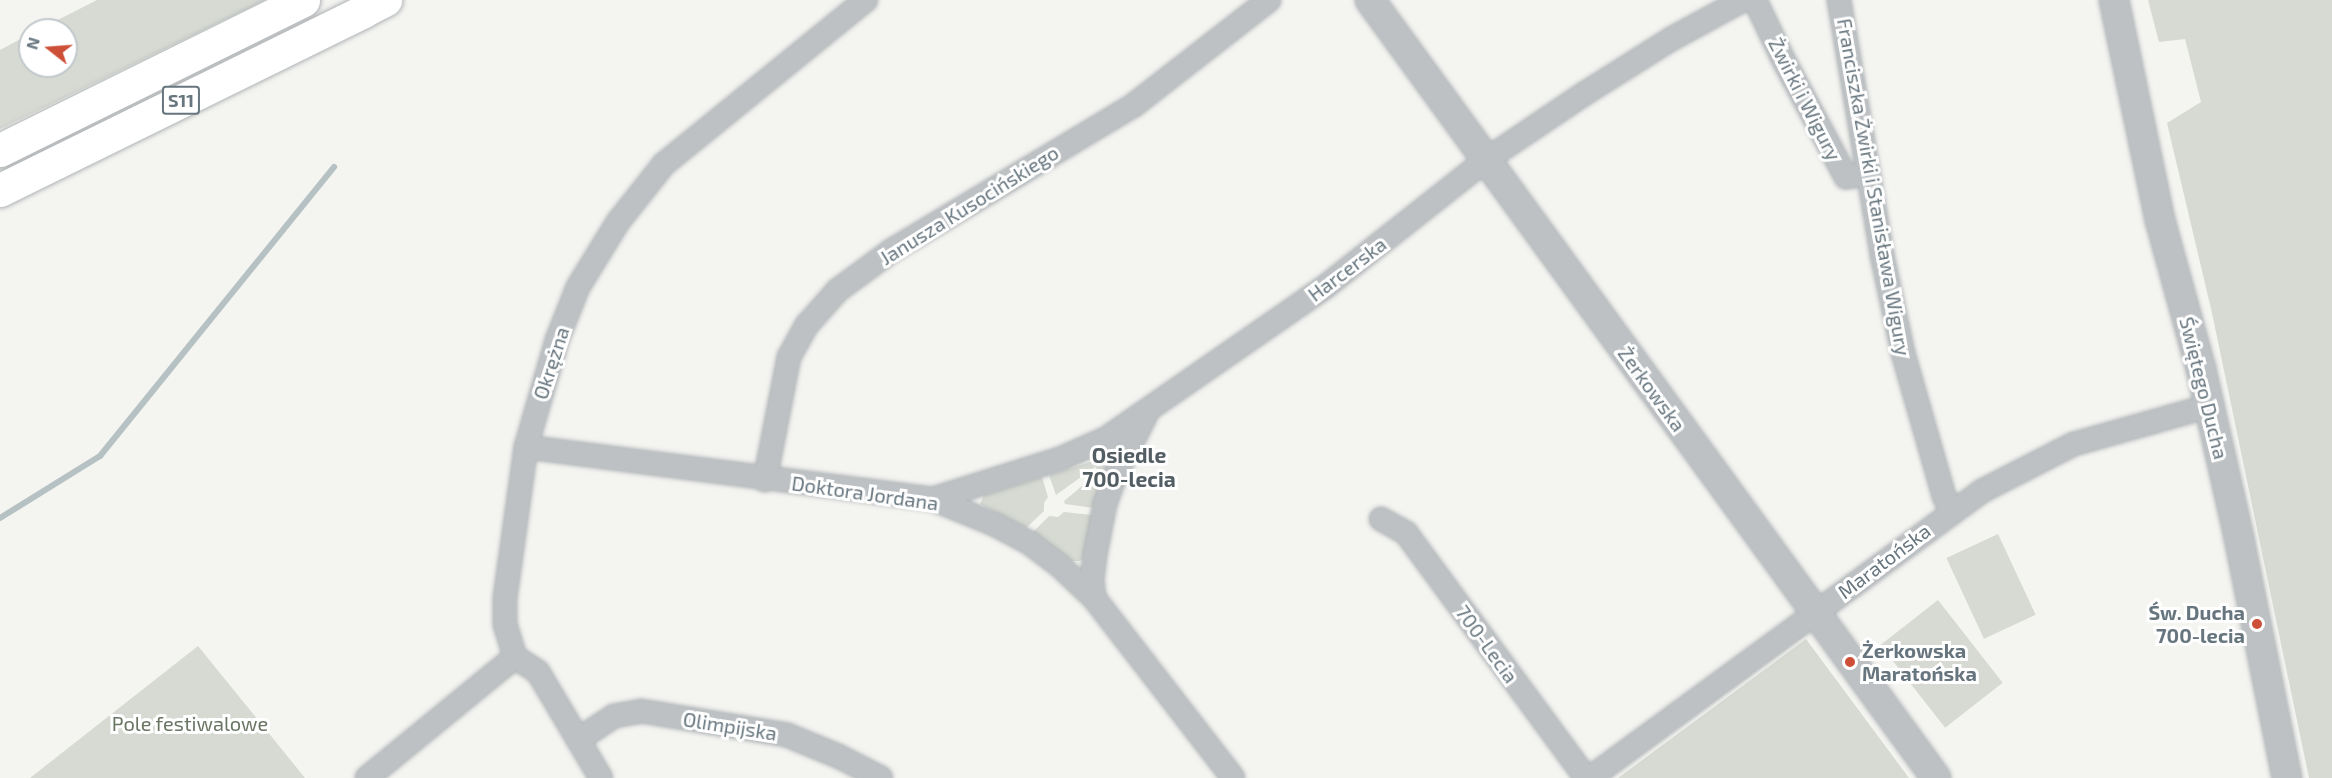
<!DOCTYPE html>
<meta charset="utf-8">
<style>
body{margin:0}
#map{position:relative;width:2332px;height:778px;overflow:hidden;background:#f4f4f1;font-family:"Exo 2",sans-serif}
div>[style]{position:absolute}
.green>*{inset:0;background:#d6dad2;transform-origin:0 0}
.stream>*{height:6px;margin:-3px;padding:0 3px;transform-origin:3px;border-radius:3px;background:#b5c1c3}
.roads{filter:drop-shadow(0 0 2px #b0b4b6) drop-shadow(0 0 2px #b0b4b6)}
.minor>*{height:22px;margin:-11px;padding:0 11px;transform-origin:11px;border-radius:11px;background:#bdc1c4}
.tertiary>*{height:28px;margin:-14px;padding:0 14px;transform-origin:14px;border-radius:14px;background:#bdc1c4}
.trunk>*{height:33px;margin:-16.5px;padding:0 16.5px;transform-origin:16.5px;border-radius:16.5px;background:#fff}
.motorway>*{height:33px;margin:-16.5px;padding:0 16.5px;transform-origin:16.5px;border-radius:16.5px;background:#fff}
.dots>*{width:16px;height:16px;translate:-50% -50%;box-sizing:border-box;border:3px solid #fff;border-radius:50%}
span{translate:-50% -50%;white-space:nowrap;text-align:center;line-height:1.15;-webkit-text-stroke:6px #fff;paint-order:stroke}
.shield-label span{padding:2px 4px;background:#fff;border:2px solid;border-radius:4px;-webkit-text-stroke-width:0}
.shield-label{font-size:18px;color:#66757e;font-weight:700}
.street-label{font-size:20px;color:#66757e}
.poi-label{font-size:20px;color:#66757e;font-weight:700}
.right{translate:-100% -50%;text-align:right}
.left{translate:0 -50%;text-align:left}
.park-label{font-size:20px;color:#697664}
.neighbourhood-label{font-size:21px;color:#535e64;font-weight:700}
.north{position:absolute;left:18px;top:18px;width:60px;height:60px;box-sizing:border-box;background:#fff;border:2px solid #c2c8cb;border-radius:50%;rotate:287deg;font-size:16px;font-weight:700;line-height:24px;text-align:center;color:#66757e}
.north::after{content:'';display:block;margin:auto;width:21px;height:27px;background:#ce4f37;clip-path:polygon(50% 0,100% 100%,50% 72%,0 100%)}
</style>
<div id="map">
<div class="green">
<div style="clip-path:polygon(97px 0,265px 0,0 129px,0 50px,30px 34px,30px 66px,66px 66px,66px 30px,38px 30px)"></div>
<div style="clip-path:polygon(2148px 0,2332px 0,2332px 778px,2309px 778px,2212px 313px,2167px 123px,2201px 102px,2185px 39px,2159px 42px)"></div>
<div style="clip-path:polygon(1106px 457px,1109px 461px,1094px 508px,1065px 504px,1064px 501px,1099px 472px,1095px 467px,1056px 495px,1049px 475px)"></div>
<div style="clip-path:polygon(1042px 477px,1048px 497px,1044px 503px,1044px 511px,1026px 528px,980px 504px,984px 495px)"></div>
<div style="clip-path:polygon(1064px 512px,1092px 515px,1085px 558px,1080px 561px,1072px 561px,1033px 532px,1049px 516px,1058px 517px)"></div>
<div style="left:1998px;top:534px;width:89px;height:57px;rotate:65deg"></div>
<div style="left:1938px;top:600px;width:105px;height:73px;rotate:52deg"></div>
<div style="clip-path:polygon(1806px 639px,1909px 778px,1618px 778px)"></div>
<div style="clip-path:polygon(198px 646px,305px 778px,30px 778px)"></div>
</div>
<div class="stream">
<div style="left:0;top:518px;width:118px;rotate:-31.8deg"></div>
<div style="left:100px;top:456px;width:372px;rotate:-51deg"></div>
</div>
<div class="roads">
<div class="minor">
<div style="left:1755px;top:0;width:65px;rotate:64.6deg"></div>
<div style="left:1783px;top:59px;width:134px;rotate:61.9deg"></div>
<div style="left:1846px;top:177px;width:22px;rotate:-8deg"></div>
<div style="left:1839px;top:0;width:259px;rotate:80.4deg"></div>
<div style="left:1882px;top:255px;width:100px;rotate:77.9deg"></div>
<div style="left:1903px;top:353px;width:149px;rotate:74deg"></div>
<div style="left:1944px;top:496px;width:17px;rotate:65deg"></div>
<div style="left:526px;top:447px;width:410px;rotate:7.3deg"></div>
<div style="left:933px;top:499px;width:68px;rotate:22.4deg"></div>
<div style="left:996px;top:525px;width:40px;rotate:28deg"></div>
<div style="left:1031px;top:544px;width:36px;rotate:37deg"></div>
<div style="left:1060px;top:566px;width:47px;rotate:43.3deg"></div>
<div style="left:1094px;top:598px;width:227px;rotate:52.3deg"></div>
<div style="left:765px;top:480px;width:125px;rotate:-79deg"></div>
<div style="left:789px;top:357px;width:37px;rotate:-61deg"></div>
<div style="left:807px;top:325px;width:47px;rotate:-48.5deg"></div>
<div style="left:838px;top:290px;width:66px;rotate:-36.3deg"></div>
<div style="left:891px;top:251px;width:283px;rotate:-31deg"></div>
<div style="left:1134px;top:105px;width:171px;rotate:-37.9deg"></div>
<div style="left:933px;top:499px;width:133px;rotate:-17.5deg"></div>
<div style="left:1060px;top:459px;width:51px;rotate:-24.1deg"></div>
<div style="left:1107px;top:438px;width:265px;rotate:-34.7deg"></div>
<div style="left:1325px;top:287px;width:205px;rotate:-38.3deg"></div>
<div style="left:1486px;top:160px;width:118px;rotate:-34deg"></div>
<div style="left:1584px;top:94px;width:105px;rotate:-32.2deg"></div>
<div style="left:1673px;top:38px;width:80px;rotate:-28.5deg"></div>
<div style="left:1381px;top:519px;width:29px;rotate:29deg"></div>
<div style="left:1406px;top:533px;width:304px;rotate:53.7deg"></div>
<div style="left:1094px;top:598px;width:18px;rotate:-96deg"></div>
<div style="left:1092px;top:580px;width:25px;rotate:-83deg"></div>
<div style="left:1095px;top:555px;width:52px;rotate:-78.9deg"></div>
<div style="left:1105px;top:504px;width:30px;rotate:-70deg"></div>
<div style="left:1115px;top:476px;width:68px;rotate:-63.1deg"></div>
<div style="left:515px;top:657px;width:34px;rotate:-107deg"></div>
<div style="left:505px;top:624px;width:26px;rotate:-90deg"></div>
<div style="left:505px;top:598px;width:152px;rotate:-82.1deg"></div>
<div style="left:526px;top:447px;width:111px;rotate:-73.8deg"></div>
<div style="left:557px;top:340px;width:57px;rotate:-68.4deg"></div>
<div style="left:578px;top:287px;width:76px;rotate:-58.4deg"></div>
<div style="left:618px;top:222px;width:74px;rotate:-51.6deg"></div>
<div style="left:664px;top:164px;width:260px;rotate:-39.1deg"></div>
<div style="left:515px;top:657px;width:27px;rotate:33deg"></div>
<div style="left:538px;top:672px;width:123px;rotate:59.3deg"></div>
<div style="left:578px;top:740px;width:43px;rotate:-33.7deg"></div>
<div style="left:614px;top:716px;width:27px;rotate:-10deg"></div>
<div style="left:641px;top:711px;width:148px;rotate:9.3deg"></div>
<div style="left:787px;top:735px;width:55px;rotate:22.4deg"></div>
<div style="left:838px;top:756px;width:48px;rotate:27.1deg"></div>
<div style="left:367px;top:778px;width:191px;rotate:-39.3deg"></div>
<div style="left:1590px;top:778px;width:486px;rotate:-36.2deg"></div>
<div style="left:1982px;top:491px;width:103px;rotate:-27.1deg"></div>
<div style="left:2074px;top:444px;width:140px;rotate:-15.7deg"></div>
</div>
<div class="tertiary">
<div style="left:1370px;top:0;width:962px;rotate:53.96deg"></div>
<div style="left:2114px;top:0;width:225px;rotate:78.2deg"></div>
<div style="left:2160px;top:220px;width:155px;rotate:74.6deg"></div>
<div style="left:2201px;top:369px;width:173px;rotate:77.3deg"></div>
<div style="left:2239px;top:538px;width:245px;rotate:78.7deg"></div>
</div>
<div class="trunk">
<div style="left:363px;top:11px;width:25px;rotate:-27deg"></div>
</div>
<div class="motorway">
<div style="left:0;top:150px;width:338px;rotate:-26.3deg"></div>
<div style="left:0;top:190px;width:405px;rotate:-26.2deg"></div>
</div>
</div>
<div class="dots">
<div style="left:2257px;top:624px;background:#ce4f37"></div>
<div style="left:1850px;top:662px;background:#ce4f37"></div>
</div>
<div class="shield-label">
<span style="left:181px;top:100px">S11</span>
</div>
<div class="street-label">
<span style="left:1805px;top:99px;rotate:63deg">Żwirki i Wigury</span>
<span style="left:1874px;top:187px;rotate:80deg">Franciszka Żwirki i Stanisława Wigury</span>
<span style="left:969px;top:205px;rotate:-32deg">Janusza Kusocińskiego</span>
<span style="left:1347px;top:269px;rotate:-37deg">Harcerska</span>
<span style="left:551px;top:363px;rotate:-72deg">Okrężna</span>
<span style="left:2204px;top:388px;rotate:76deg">Świętego Ducha</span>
<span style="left:1652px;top:389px;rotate:54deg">Żerkowska</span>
<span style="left:865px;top:493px;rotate:8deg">Doktora Jordana</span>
<span style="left:1884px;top:561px;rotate:-37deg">Maratońska</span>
<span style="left:1487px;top:644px;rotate:54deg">700-Lecia</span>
<span style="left:730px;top:726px;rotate:9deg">Olimpijska</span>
</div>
<div class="poi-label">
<span class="right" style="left:2245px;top:624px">Św. Ducha<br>700-lecia</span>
<span class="left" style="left:1862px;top:662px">Żerkowska<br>Maratońska</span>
</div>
<div class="park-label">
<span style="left:190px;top:723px">Pole festiwalowe</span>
</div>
<div class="neighbourhood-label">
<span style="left:1129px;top:467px">Osiedle<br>700-lecia</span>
</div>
<div class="north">N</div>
</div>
